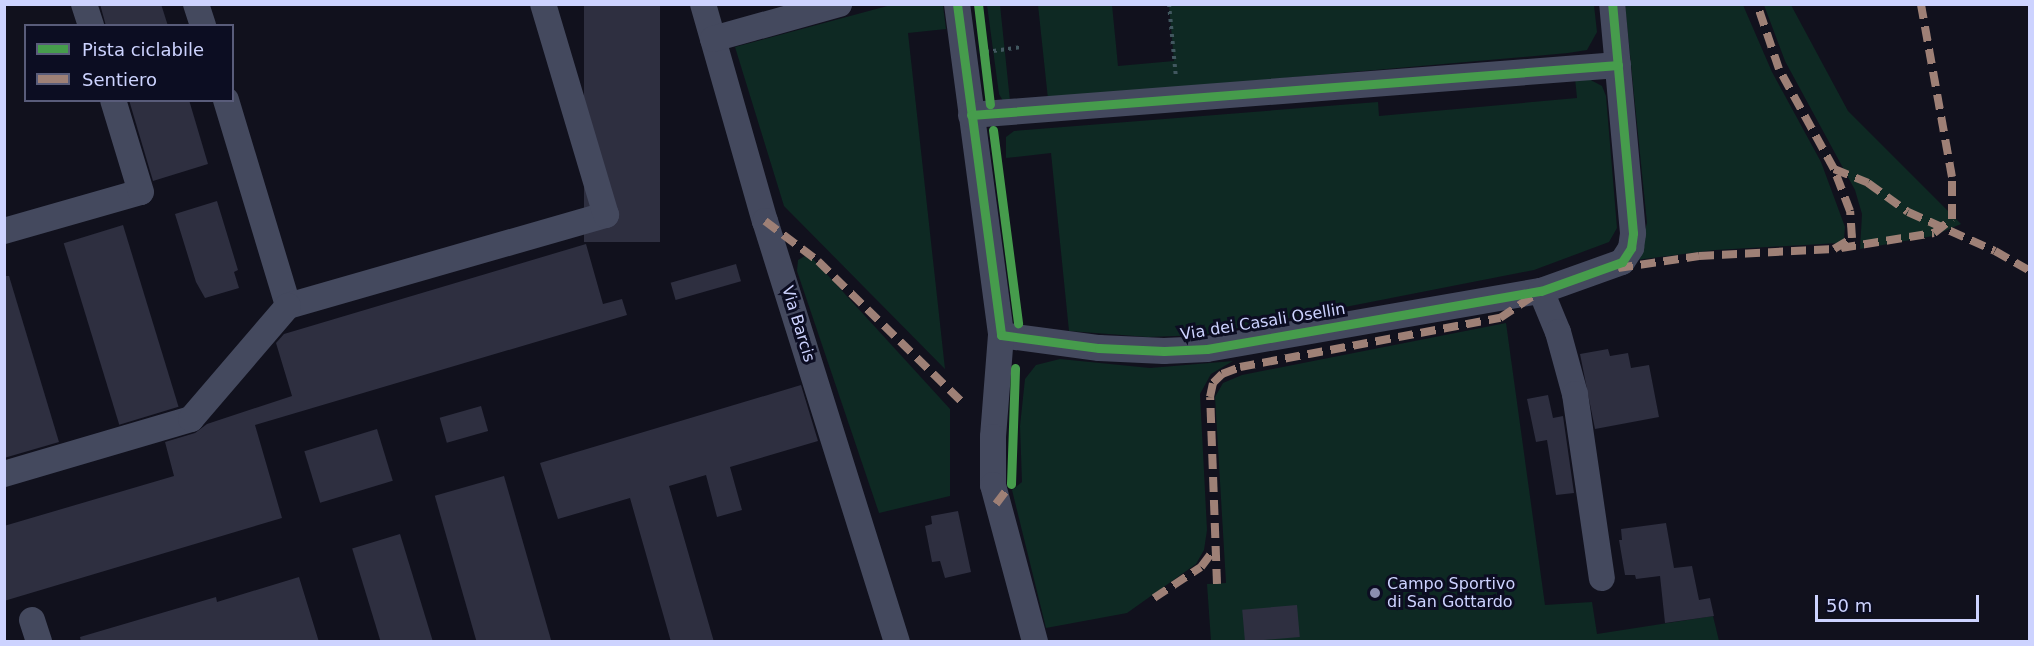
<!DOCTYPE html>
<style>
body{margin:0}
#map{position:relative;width:2034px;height:646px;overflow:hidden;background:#11111d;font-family:"DejaVu Sans",sans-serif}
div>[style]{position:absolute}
.green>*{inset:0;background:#0e2923}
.building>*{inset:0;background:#2e2f40;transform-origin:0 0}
.path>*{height:4px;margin-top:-2px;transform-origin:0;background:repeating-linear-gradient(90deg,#41575f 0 3px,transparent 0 7.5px)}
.minor>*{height:26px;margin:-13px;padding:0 13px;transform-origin:13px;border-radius:13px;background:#44495e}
.quiet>*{height:8px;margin-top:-4px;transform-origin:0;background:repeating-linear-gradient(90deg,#9e8076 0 15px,transparent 0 23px)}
.cycleway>*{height:9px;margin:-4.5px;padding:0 4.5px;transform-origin:4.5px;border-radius:4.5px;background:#469c4c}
.dots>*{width:16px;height:16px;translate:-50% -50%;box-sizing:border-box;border:3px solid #0c0d22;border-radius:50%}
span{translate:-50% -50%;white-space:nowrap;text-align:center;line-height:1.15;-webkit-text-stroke:6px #0c0d22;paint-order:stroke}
.street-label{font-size:16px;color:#cdd3ff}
.poi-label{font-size:16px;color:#cdd3ff}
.left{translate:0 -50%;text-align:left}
.frame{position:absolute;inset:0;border:6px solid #cdd3ff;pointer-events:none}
.legend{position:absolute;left:24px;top:24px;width:210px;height:78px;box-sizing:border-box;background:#0c0d22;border:2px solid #595c7a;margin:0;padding:8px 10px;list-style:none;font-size:18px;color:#cdd3ff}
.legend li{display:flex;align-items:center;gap:12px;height:30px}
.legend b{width:30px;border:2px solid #595c7a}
.scale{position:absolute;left:1815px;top:595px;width:164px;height:27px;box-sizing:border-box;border:3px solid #cdd3ff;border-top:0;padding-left:8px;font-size:18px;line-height:21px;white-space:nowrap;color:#cdd3ff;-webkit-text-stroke:4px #0c0d22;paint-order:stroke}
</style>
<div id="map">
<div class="green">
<div style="clip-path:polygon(891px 5px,943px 6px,946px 29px,908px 33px,945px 369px,784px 206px,735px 47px)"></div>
<div style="clip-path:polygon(987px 5px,1000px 5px,1010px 101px,1003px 101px,999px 94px)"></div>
<div style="clip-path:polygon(1038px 5px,1112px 5px,1118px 66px,1174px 61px,1169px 5px,1594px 5px,1597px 32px,1587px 50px,1568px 53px,1048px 99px)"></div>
<div style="clip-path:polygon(1625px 5px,1743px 5px,1772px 72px,1821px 162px,1845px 227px,1844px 239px,1839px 243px,1715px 250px,1636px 260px,1647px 223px)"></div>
<div style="clip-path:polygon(1764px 5px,1791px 5px,1848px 111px,1961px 224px,1933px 236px,1860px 249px,1862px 214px,1855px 190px,1785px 61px)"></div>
<div style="clip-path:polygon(1585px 77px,1602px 86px,1606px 96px,1617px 228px,1609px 242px,1534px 270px,1202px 335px,1148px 337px,1069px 331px,1051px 153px,1006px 158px,1006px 137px,1014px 131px,1378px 102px,1379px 116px,1577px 98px,1575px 78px)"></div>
<div style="clip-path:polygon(805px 256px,813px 259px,950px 409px,950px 496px,879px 513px,797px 271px,798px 260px)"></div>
<div style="clip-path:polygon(1506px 323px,1545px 605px,1592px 602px,1597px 634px,1713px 616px,1719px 641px,1211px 641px,1207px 584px,1226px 583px,1215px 397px,1223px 383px,1242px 375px)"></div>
<div style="clip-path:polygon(1060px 359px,1150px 368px,1233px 361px,1211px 374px,1200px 394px,1207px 530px,1204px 550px,1196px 564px,1127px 613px,1046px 628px,1012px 490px,1022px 482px,1020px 426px,1025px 379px,1036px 365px)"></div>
</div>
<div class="building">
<div style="clip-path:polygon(100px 4px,161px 4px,168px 26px,106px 26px)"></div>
<div style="left:584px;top:4px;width:76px;height:238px"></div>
<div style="clip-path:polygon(129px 100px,189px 100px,208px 164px,153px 181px)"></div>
<div style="clip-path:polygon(217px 201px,238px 270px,234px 272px,239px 288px,205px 298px,196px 282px,175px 214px)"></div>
<div style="left:123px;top:225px;width:190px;height:62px;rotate:73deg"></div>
<div style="clip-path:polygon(586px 244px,603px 304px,622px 299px,627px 315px,255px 425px,282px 518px,4px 601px,4px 526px,174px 476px,165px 442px,195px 433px,207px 424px,292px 396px,276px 343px,284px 334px)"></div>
<div style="left:736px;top:264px;width:18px;height:68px;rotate:74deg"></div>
<div style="clip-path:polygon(4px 276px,9px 276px,59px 442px,4px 458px)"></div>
<div style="clip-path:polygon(1608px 349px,1610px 356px,1628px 353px,1631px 368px,1649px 365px,1659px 417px,1595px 429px,1580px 354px)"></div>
<div style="clip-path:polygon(801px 385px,818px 441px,730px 467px,742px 510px,717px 517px,706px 475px,669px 486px,714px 642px,671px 642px,630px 498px,558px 519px,540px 463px)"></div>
<div style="clip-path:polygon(1548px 395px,1553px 418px,1563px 416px,1574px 493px,1556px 495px,1547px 440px,1536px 442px,1527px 399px)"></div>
<div style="left:481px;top:406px;width:26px;height:43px;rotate:74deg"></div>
<div style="left:377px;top:429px;width:54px;height:76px;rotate:73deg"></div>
<div style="left:504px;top:476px;width:173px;height:72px;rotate:74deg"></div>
<div style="clip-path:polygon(958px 511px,971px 572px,945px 578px,940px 561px,932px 562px,925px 526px,932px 524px,931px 516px)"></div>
<div style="clip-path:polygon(1666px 523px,1674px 568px,1692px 566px,1699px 600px,1710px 598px,1714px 616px,1665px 623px,1660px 576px,1636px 579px,1635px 575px,1625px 575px,1619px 540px,1622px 540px,1621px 529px)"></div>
<div style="left:400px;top:534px;width:113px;height:50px;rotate:73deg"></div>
<div style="clip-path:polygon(299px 577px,319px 642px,81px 642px,80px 637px,216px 597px,217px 602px)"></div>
<div style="left:1297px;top:605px;width:32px;height:55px;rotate:85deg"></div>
</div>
<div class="path">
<div style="left:1169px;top:4px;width:74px;rotate:84.6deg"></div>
<div style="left:986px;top:52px;width:34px;rotate:-8deg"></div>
</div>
<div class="minor">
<div style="left:84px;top:4px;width:23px;rotate:72deg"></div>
<div style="left:196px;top:4px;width:23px;rotate:72deg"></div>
<div style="left:703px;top:4px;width:226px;rotate:74.1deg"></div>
<div style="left:765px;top:221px;width:441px;rotate:72.6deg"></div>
<div style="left:957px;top:4px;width:334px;rotate:82.4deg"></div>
<div style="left:1001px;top:335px;width:99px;rotate:7.6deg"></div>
<div style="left:1099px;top:348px;width:65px;rotate:2.6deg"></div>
<div style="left:1164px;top:351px;width:43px;rotate:-2.7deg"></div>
<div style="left:1207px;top:349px;width:339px;rotate:-9.9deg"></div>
<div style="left:1541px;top:291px;width:86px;rotate:-19.7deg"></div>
<div style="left:1622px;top:262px;width:17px;rotate:-57deg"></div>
<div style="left:1631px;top:248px;width:15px;rotate:-82deg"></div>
<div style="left:1633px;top:233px;width:230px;rotate:-95.2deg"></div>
<div style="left:713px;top:39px;width:131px;rotate:-15.5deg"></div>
<div style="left:226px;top:100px;width:215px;rotate:73.2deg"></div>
<div style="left:288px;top:306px;width:331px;rotate:-16deg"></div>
<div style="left:606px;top:215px;width:220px;rotate:-106.6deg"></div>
<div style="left:971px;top:115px;width:649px;rotate:-4.42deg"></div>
<div style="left:4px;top:231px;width:142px;rotate:-15.9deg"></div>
<div style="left:141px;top:192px;width:96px;rotate:-106.9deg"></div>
<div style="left:1541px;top:291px;width:44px;rotate:67.5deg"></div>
<div style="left:1558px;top:332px;width:64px;rotate:74.7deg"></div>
<div style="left:1575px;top:394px;width:186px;rotate:81.7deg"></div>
<div style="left:1001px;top:335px;width:102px;rotate:94.5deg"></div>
<div style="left:993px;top:437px;width:48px;rotate:90deg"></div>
<div style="left:993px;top:485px;width:163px;rotate:75deg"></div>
<div style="left:4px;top:474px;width:195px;rotate:-16.4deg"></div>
<div style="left:191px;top:419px;width:149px;rotate:-49.4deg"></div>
<div style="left:32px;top:620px;width:23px;rotate:72deg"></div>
</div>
<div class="quiet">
<div style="left:1834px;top:169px;width:37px;rotate:22deg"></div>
<div style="left:1868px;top:183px;width:49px;rotate:35.9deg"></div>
<div style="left:1908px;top:212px;width:95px;rotate:24.1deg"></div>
<div style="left:1995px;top:251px;width:40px;rotate:29.7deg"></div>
<div style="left:765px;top:221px;width:66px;rotate:37deg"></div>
<div style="left:818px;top:261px;width:206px;rotate:44.4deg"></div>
<div style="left:1841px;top:248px;width:94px;rotate:-9.2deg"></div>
<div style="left:1934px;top:233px;width:23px;rotate:-38deg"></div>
<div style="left:1952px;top:219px;width:42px;rotate:-90deg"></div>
<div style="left:1952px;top:177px;width:176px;rotate:-100.2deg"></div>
<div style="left:1618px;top:268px;width:82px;rotate:-8.4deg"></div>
<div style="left:1699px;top:256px;width:135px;rotate:-3deg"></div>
<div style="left:1834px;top:249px;width:21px;rotate:-31deg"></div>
<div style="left:1852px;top:238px;width:27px;rotate:-94deg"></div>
<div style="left:1850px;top:211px;width:45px;rotate:-110.9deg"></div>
<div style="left:1834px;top:169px;width:114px;rotate:-118.8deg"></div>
<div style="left:1779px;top:69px;width:69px;rotate:-108.7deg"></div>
<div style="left:996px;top:504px;width:25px;rotate:-53deg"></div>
<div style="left:1217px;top:584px;width:187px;rotate:-92.1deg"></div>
<div style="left:1210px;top:397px;width:14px;rotate:-78deg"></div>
<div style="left:1213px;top:383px;width:13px;rotate:-45deg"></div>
<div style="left:1222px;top:374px;width:19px;rotate:-21deg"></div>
<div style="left:1240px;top:367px;width:265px;rotate:-10.7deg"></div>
<div style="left:1500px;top:318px;width:43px;rotate:-33.7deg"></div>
<div style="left:1154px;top:598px;width:56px;rotate:-33.4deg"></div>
<div style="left:1201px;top:567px;width:20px;rotate:-53deg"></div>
</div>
<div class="cycleway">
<div style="left:957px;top:4px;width:334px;rotate:82.4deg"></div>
<div style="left:1001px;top:335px;width:99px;rotate:7.6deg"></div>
<div style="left:1099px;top:348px;width:65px;rotate:2.6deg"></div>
<div style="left:1164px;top:351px;width:43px;rotate:-2.7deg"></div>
<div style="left:1207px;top:349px;width:339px;rotate:-9.9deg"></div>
<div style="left:1541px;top:291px;width:86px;rotate:-19.7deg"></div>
<div style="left:1622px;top:262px;width:17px;rotate:-57deg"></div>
<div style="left:1631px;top:248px;width:15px;rotate:-82deg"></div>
<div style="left:1633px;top:233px;width:230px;rotate:-95.2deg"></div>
<div style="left:978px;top:4px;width:101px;rotate:83.2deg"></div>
<div style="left:971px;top:115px;width:649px;rotate:-4.42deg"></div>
<div style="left:993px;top:130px;width:195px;rotate:82.6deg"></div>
<div style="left:1011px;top:484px;width:116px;rotate:-88deg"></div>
</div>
<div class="dots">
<div style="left:1375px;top:593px;background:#8b8fb0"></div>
</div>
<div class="street-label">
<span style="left:1263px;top:322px;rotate:-9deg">Via dei Casali Osellin</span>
<span style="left:798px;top:324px;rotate:73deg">Via Barcis</span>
</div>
<div class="poi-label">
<span class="left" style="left:1387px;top:593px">Campo Sportivo<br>di San Gottardo</span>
</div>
<div class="frame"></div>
<ul class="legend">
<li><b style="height:8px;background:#469c4c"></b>Pista ciclabile</li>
<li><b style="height:8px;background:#9e8076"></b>Sentiero</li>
</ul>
<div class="scale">50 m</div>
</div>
